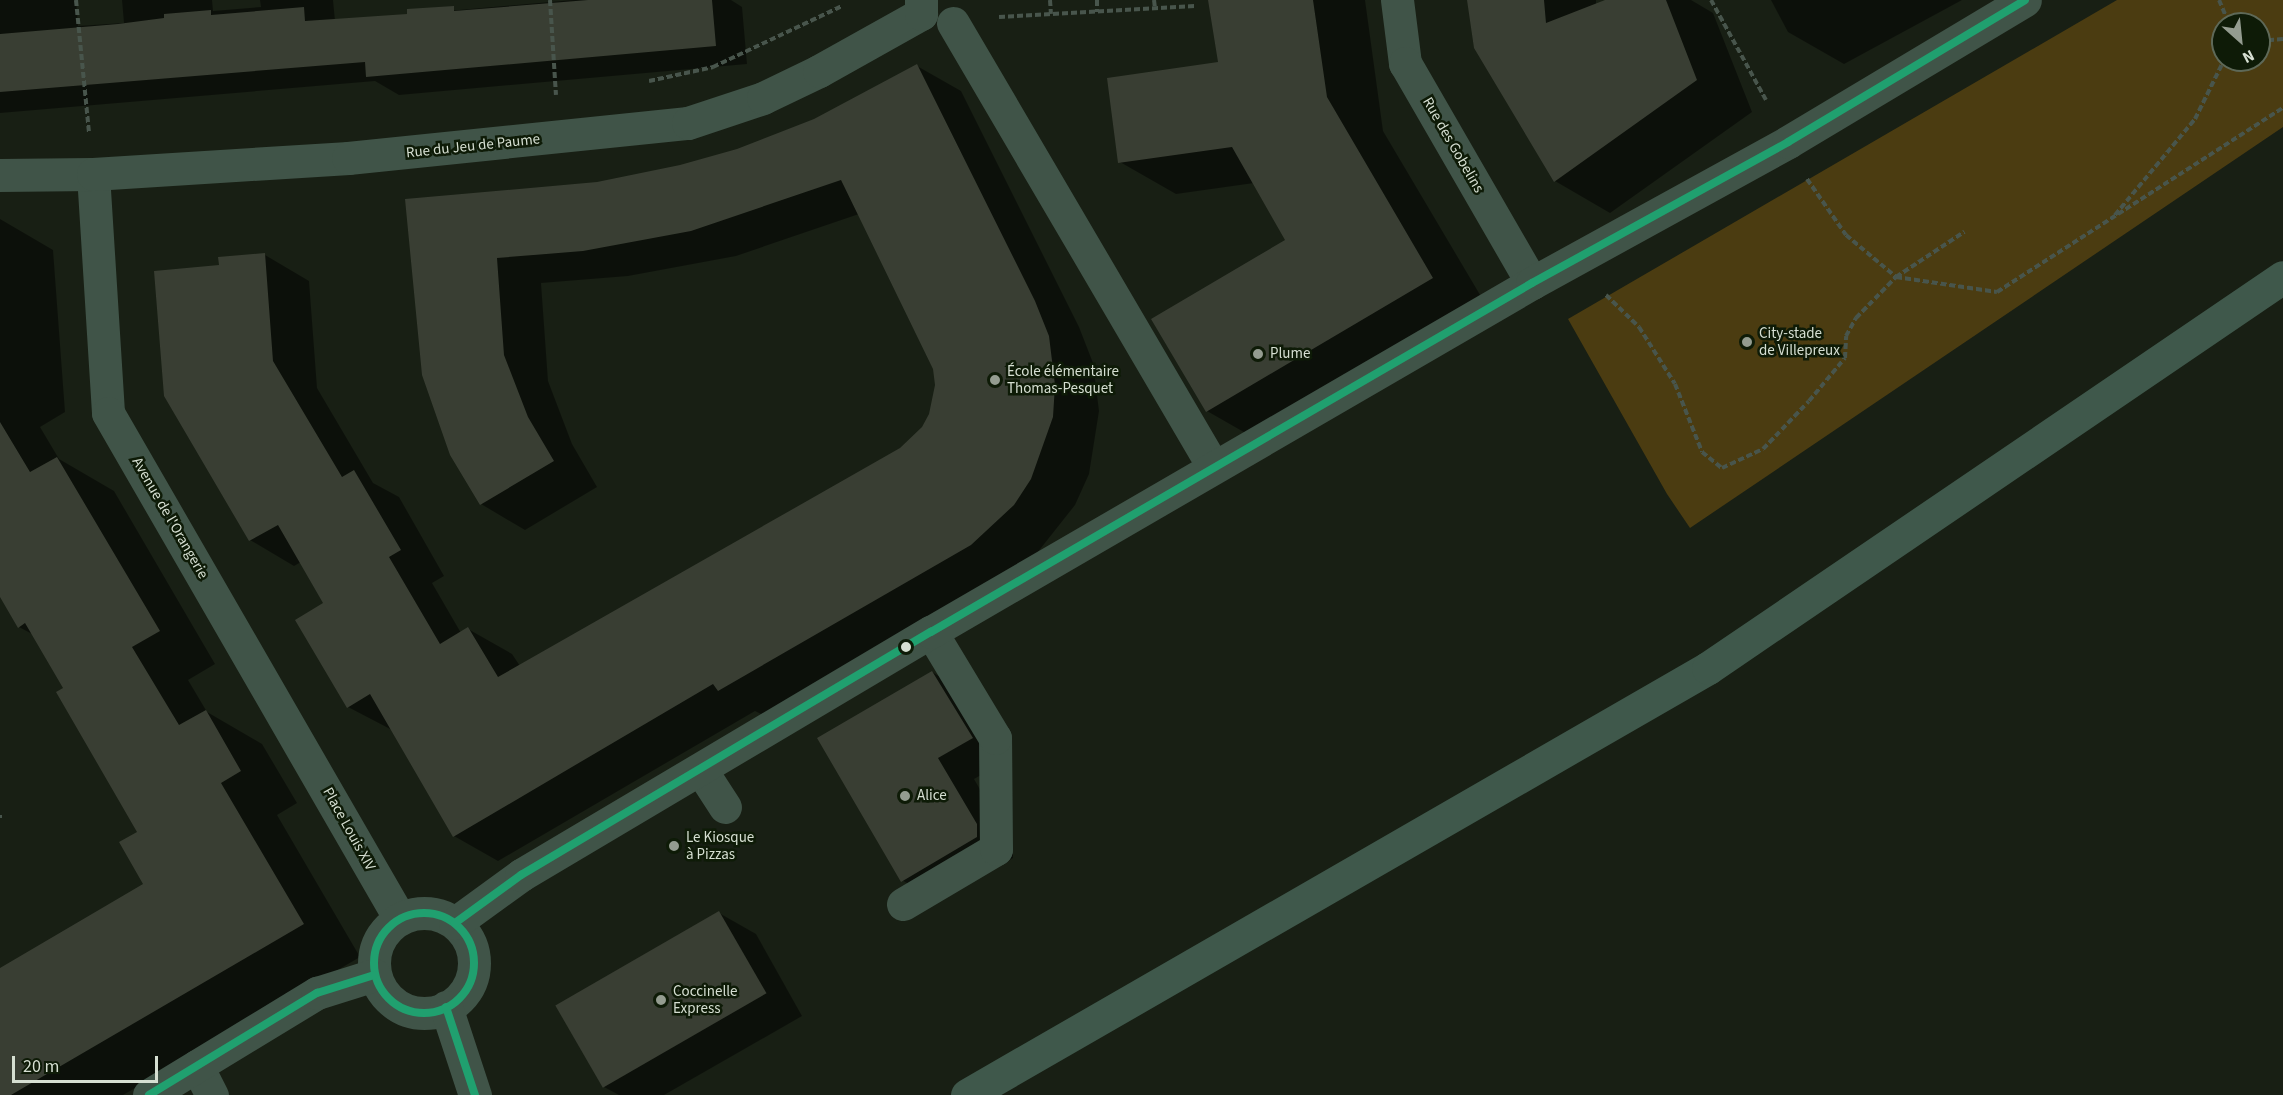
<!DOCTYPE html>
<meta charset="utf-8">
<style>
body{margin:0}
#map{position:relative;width:2283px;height:1095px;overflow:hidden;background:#181f14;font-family:"Source Sans 3",sans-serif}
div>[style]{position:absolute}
.green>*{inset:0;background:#4b3c11}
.shadow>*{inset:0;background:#0007}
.building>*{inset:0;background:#393e33;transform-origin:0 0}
.path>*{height:4px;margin-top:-2px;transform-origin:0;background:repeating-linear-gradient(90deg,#48554c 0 6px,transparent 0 9px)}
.minor>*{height:33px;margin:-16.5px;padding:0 16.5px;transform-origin:16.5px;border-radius:16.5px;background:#405448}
.minor>.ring{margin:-16.5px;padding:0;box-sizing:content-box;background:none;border:33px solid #405448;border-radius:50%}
.major>*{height:33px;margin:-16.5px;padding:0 16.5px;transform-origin:16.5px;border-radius:16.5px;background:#3f584b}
.bus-1>*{height:8px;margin:-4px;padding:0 4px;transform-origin:4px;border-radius:4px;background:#20a06f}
.bus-1>.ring{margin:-4px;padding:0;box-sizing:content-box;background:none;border:8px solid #20a06f;border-radius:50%}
.dots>*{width:16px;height:16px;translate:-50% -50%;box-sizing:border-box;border:3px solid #0e1b07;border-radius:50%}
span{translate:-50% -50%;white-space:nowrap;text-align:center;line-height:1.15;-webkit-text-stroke:5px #0e1b07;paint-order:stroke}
.street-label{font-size:15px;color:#d6dfd2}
.poi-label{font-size:15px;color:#d6dfd2}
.left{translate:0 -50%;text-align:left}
.north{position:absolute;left:2211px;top:12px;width:60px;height:60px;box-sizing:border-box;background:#0e1b07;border:2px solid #5e6958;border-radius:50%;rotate:153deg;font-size:16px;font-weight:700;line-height:24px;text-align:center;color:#d6dfd2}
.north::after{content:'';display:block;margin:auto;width:21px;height:27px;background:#949c90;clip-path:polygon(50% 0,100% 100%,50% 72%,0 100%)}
.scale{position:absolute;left:12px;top:1056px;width:146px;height:27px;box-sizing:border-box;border:3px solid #d6dfd2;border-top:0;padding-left:8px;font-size:18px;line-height:21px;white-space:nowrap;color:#d6dfd2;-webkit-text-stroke:4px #0e1b07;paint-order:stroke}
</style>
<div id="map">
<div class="green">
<div style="clip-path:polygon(evenodd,2117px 0,2283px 0,2283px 127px,1690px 528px,1667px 494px,1568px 319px,2117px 0,2223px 24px,2259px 24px,2259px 60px,2223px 60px,2223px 24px)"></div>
</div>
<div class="shadow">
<div style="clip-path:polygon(0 0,76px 0,78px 26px,124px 23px,122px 0,212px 0,213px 11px,261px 7px,260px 0,333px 0,335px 21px,573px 0,731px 0,742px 7px,747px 64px,399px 95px,375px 81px,0 113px)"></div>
<div style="clip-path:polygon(1209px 0,1365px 0,1383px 131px,1489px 310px,1263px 443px,1207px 411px,1287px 241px,1254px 183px,1176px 194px,1120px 162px,1219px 63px)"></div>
<div style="clip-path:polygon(1469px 0,1596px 0,1596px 5px,1609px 0,1691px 0,1713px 13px,1752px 112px,1610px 213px,1555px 181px)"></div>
<div style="clip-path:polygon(1771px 0,1962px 0,1844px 64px,1788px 32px)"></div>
<div style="clip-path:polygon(917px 66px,961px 91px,1079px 327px,1093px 363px,1099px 411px,1089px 474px,1075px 505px,1037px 553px,763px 715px,755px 711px,498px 861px,454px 836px,394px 731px,348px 707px,325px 603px,301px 562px,294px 566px,250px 540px,220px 267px,265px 255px,309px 281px,317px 388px,373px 483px,399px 497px,444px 576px,432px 583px,461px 633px,468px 629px,512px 654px,520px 666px,901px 449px,923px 428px,931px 414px,936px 385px,935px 369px,859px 214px,736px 256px,628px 276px,541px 283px,548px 381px,572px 444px,597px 487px,525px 530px,481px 504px,406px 200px,598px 183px,681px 166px,737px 150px,815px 120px)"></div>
<div style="clip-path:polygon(0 219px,53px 250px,65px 412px,40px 427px,59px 459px,114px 491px,215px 664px,188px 680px,207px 712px,262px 744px,297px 803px,277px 815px,360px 957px,123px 1095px,0 1095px,0 970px,145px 885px,139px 832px,65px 688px,34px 635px,19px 627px,0 594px)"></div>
<div style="clip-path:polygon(932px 672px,969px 694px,1009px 759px,974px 779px,1013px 847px,1013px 858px,938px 902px,902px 880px)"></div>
<div style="clip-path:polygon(719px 913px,756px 934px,802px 1016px,664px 1095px,619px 1095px,604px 1087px)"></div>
</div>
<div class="building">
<div style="clip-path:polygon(588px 0,712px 0,716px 46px,366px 77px,365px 62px,0 92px,0 34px,118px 24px,164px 18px,164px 14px,211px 10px,211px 15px,304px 7px,305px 21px,407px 14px,407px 9px,454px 6px,454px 11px)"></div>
<div style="clip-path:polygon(1208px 0,1313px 0,1327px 97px,1433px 278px,1206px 412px,1151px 319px,1285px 240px,1232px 147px,1118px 163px,1107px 78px,1218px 62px)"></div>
<div style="clip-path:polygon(1467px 0,1544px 0,1546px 23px,1605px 0,1666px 0,1697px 80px,1554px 182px,1474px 48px)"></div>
<div style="clip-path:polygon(917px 64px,1035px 301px,1049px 336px,1055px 385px,1053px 417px,1031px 479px,1014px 505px,971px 545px,718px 691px,713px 684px,453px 837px,370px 694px,347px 708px,295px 620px,323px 603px,278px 525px,249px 541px,164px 396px,154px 271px,219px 265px,218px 257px,265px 253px,273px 361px,342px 477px,354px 470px,401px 550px,389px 557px,440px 644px,468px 627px,498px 677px,900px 448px,922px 427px,929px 414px,935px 385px,933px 369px,841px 180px,691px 231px,583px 251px,497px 258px,504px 355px,528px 417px,554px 461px,480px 505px,450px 455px,422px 375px,405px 199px,597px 182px,680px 165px,737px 149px,814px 119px)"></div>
<div style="clip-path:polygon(0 422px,30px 472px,57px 457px,160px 631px,132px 647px,179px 725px,206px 710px,241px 771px,221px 783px,304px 924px,11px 1095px,0 1095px,0 968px,143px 884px,119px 842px,137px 832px,56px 692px,63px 688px,25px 623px,18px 628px,0 597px)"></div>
<div style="clip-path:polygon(932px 671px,973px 738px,938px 758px,977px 824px,977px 837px,901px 882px,817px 738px)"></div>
<div style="left:719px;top:911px;width:95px;height:189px;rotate:60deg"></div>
</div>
<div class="path">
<div style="left:76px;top:0;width:134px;rotate:84.4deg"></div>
<div style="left:550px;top:0;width:95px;rotate:86.4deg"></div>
<div style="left:1050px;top:0;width:14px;rotate:86deg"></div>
<div style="left:1097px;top:0;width:12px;rotate:90deg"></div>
<div style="left:1154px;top:0;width:8px;rotate:83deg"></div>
<div style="left:1711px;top:0;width:114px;rotate:61.2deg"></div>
<div style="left:2219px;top:0;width:26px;rotate:67deg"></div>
<div style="left:999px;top:17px;width:196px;rotate:-3.2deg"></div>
<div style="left:2259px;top:41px;width:24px;rotate:-5deg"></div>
<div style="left:649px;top:81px;width:66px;rotate:-12.3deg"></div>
<div style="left:713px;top:67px;width:143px;rotate:-25.3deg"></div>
<div style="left:1807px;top:179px;width:68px;rotate:55.1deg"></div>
<div style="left:1846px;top:235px;width:65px;rotate:40deg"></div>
<div style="left:1896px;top:277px;width:82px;rotate:-33.5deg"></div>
<div style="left:2115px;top:215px;width:125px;rotate:-50.2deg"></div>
<div style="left:2195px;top:119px;width:66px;rotate:-63.8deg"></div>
<div style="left:1606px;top:295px;width:46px;rotate:44.1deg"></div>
<div style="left:1639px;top:327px;width:67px;rotate:57.7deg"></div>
<div style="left:1675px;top:384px;width:73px;rotate:68.3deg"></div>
<div style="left:1702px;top:452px;width:26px;rotate:39deg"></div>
<div style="left:1722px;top:468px;width:45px;rotate:-24.9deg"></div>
<div style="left:1763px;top:449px;width:66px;rotate:-46.2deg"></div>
<div style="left:1809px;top:401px;width:56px;rotate:-50.1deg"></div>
<div style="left:1845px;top:358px;width:22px;rotate:-87deg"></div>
<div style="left:1846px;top:336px;width:21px;rotate:-61deg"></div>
<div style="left:1856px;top:318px;width:57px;rotate:-45.7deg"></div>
<div style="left:1896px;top:277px;width:102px;rotate:8.4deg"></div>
<div style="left:1997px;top:292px;width:340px;rotate:-32.8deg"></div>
<div style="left:0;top:815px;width:3px;rotate:90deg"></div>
</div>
<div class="minor">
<div style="left:1397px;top:0;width:64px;rotate:82.8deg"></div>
<div style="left:1405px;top:63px;width:254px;rotate:60deg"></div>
<div style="left:953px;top:23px;width:498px;rotate:59.6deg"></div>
<div style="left:93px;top:174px;width:239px;rotate:86.4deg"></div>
<div style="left:108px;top:413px;width:584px;rotate:60.01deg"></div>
<div style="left:0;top:175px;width:93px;rotate:-0.6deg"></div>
<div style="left:93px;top:174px;width:256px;rotate:-3.6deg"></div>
<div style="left:348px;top:158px;width:342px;rotate:-5.9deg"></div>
<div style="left:688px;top:123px;width:79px;rotate:-18.4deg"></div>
<div style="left:763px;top:98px;width:62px;rotate:-25.7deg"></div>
<div style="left:819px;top:71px;width:117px;rotate:-29.2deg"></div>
<div style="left:921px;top:14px;width:14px;rotate:-90deg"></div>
<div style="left:701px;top:770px;width:44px;rotate:57deg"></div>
<div style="left:903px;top:904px;width:108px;rotate:-30.6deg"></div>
<div style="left:996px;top:849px;width:111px;rotate:-90.5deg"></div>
<div style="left:995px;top:738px;width:124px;rotate:-121.1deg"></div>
<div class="ring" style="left:374px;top:913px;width:67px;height:67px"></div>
<div style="left:455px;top:923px;width:82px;rotate:-36deg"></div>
<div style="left:521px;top:875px;width:477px;rotate:-30.7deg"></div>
<div style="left:931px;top:632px;width:695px;rotate:-30.14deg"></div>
<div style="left:1532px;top:283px;width:292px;rotate:-28.8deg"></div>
<div style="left:1788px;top:142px;width:276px;rotate:-30.9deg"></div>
<div style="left:446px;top:1007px;width:93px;rotate:71.8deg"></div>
<div style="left:197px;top:1066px;width:33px;rotate:63deg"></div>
<div style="left:149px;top:1095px;width:197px;rotate:-31.3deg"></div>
<div style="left:317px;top:993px;width:60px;rotate:-17.5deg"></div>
</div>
<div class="major">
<div style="left:967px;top:1095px;width:855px;rotate:-29.95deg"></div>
<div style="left:1708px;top:668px;width:695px;rotate:-34.22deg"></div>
</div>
<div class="bus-1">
<div class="ring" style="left:374px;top:913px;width:92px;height:92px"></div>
<div style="left:455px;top:923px;width:82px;rotate:-36deg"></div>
<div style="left:521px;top:875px;width:477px;rotate:-30.7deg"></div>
<div style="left:931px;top:632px;width:695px;rotate:-30.14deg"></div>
<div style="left:1532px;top:283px;width:292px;rotate:-28.8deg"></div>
<div style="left:1788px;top:142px;width:276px;rotate:-30.9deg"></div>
<div style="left:446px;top:1007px;width:93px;rotate:71.8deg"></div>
<div style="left:149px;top:1095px;width:197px;rotate:-31.3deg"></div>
<div style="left:317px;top:993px;width:60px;rotate:-17.5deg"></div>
</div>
<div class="dots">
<div style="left:1747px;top:342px;background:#949c90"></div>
<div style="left:1258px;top:354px;background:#949c90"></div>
<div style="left:995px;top:380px;background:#949c90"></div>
<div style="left:906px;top:647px;background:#d6dfd2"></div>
<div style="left:905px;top:796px;background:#949c90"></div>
<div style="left:674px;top:846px;background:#949c90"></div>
<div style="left:661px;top:1000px;background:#949c90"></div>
</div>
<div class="street-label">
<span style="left:1453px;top:145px;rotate:60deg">Rue des Gobelins</span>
<span style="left:473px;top:146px;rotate:-6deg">Rue du Jeu de Paume</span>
<span style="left:170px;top:518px;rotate:60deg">Avenue de l'Orangerie</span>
<span style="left:349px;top:829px;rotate:61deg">Place Louis XIV</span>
</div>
<div class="poi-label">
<span class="left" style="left:1759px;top:342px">City-stade<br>de Villepreux</span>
<span class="left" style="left:1270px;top:354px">Plume</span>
<span class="left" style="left:1007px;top:380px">École élémentaire<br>Thomas-Pesquet</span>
<span class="left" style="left:917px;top:796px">Alice</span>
<span class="left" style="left:686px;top:846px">Le Kiosque<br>à Pizzas</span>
<span class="left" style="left:673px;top:1000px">Coccinelle<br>Express</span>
</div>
<div class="north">N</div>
<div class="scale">20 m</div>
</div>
